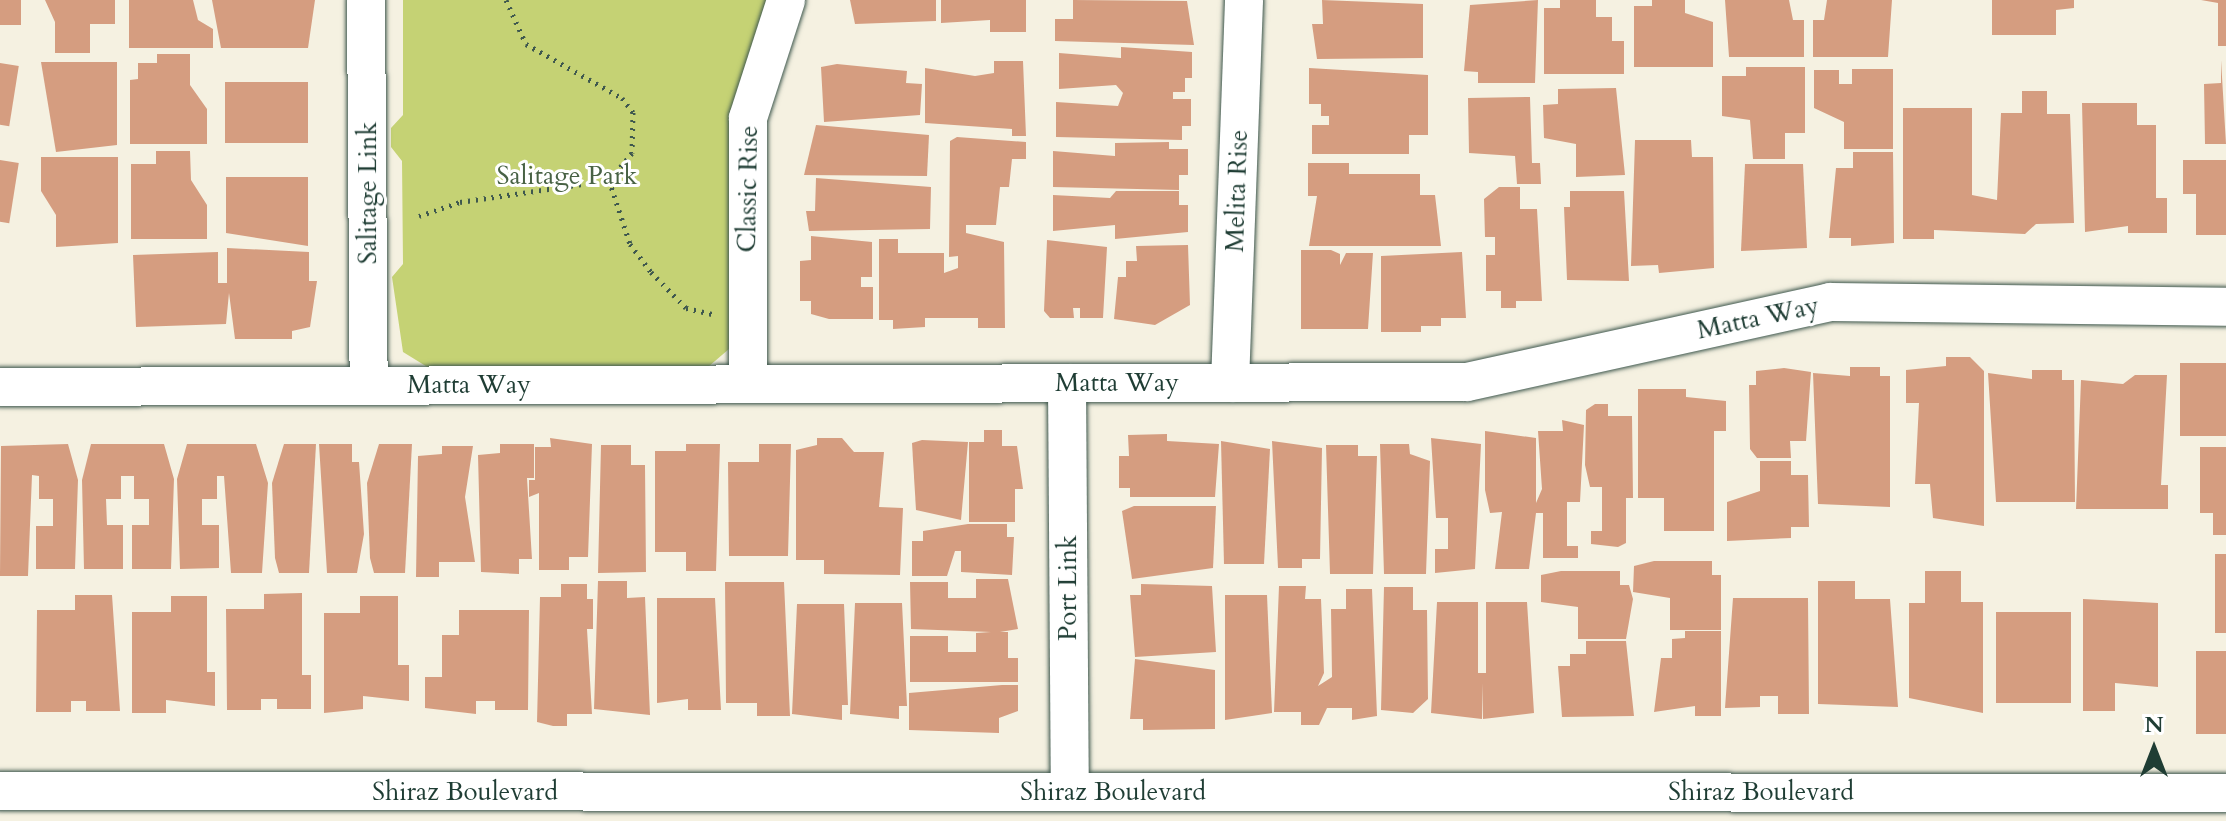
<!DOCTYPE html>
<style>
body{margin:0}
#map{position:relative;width:2226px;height:821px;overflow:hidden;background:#f5f1e1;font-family:Cardo,serif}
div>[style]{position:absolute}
.green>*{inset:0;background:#c5d274}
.building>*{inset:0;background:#d59d80;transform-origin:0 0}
.path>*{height:5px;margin-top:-2.5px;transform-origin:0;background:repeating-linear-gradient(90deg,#3f584e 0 2px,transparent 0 8px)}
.roads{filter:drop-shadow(0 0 2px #3f584e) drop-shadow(0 0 2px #3f584e)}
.minor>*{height:38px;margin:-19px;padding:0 19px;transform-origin:19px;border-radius:19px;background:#fff}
span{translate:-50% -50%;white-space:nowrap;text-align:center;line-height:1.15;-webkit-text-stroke:6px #fff;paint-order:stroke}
.park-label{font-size:26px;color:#486244}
.street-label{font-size:26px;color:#1f3d34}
.north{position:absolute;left:2114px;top:709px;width:80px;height:80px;-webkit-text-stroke:6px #fff;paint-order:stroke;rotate:0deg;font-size:22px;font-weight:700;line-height:32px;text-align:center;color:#1f3d34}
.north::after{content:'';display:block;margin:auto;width:28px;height:36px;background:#1f3d34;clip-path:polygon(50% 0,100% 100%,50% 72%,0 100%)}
</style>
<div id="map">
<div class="green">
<div style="clip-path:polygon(403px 0,766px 0,729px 349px,708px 367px,442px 376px,403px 352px,392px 277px,403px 264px,402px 161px,391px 147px,391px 128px,403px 115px)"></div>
</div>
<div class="building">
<div style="left:0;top:0;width:21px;height:25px"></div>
<div style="clip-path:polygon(45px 0,115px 0,115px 24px,90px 24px,90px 53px,55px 53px,55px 22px)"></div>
<div style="clip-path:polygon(129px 0,193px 0,198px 20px,213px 29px,213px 48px,129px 48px)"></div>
<div style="clip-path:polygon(212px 0,315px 0,308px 48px,221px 48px)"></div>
<div style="clip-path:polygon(850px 0,936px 0,936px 21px,855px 24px)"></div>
<div style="clip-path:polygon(941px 0,1026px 0,1026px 32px,990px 32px,990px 20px,941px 23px)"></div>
<div style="clip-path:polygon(1073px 0,1187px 1px,1194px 45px,1055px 41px,1055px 19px,1073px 19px)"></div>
<div style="clip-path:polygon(1322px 0,1423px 4px,1423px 58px,1317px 59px,1312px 24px,1323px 24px)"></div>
<div style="clip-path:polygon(1538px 0,1535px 83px,1478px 83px,1478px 72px,1464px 71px,1470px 5px)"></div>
<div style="clip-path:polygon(1560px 0,1596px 0,1596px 17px,1612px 17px,1612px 41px,1624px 41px,1624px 74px,1544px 74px,1544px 8px,1560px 8px)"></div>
<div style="clip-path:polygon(1652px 0,1685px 0,1685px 13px,1713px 22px,1713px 67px,1634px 67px,1634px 6px,1652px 6px)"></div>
<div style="clip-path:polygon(1725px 0,1789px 0,1793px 20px,1804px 20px,1804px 57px,1729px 57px)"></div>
<div style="clip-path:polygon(1827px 0,1892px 0,1888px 57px,1813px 57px,1813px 20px,1824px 20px)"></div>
<div style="clip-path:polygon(1992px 0,2074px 0,2074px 8px,2056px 10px,2056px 35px,1992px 35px)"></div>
<div style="clip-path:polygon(2201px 0,2226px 0,2226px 46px,2218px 46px,2218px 3px)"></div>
<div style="clip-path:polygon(1121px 47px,1192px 52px,1192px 78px,1185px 78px,1185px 92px,1173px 92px,1173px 99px,1191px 99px,1191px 126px,1182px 126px,1182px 140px,1056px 137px,1056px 102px,1118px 106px,1123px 93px,1116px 85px,1059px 89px,1059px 53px,1121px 58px)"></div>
<div style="clip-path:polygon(157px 54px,190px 54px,190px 85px,207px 109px,207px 144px,130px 144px,130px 80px,138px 79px,138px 63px,157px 63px)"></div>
<div style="clip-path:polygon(2221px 60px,2226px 144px,2205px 144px,2204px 84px,2221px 83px)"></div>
<div style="clip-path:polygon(994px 61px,1023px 61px,1026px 136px,1012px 136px,1012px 129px,925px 123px,925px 68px,975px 76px,994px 73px)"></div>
<div style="clip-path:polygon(41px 62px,117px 62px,117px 145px,56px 152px)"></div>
<div style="left:0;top:63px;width:19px;height:61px;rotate:9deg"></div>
<div style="clip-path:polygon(837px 64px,907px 71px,906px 83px,922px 84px,920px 115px,824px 122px,821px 67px)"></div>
<div style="clip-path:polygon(1746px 67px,1805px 67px,1805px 133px,1785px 133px,1785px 159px,1753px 159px,1750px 120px,1722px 116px,1722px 76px,1746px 76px)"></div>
<div style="clip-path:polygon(1309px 68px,1428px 75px,1428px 135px,1409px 135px,1409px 154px,1312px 154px,1312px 125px,1329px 125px,1329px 116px,1321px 116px,1321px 104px,1309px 104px)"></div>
<div style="clip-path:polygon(1852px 69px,1893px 69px,1893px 149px,1844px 149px,1844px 122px,1814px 108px,1814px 70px,1839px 70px,1839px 84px,1852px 84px)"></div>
<div style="left:225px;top:82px;width:83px;height:61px"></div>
<div style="clip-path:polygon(1616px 88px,1625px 175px,1576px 177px,1576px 144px,1544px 138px,1543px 105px,1558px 104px,1558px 89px)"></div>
<div style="clip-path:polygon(2022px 91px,2047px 91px,2047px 114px,2070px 114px,2074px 223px,2036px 224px,2025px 234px,1934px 230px,1934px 239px,1903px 239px,1903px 108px,1972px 108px,1972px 195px,1997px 200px,2001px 113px,2022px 113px)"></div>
<div style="clip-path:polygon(1530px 97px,1532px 163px,1540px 163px,1541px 184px,1517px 184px,1515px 156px,1469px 153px,1468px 98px)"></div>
<div style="clip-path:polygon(2082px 103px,2137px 103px,2137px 125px,2156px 125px,2156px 198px,2167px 198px,2167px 233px,2128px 233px,2128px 226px,2085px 232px)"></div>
<div style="clip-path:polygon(816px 125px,929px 135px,927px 176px,804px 175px)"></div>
<div style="clip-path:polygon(957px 137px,1026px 142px,1026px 159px,1012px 159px,1009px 187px,1000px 187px,996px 225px,966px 225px,966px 233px,1004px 242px,1005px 328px,978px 328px,978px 318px,925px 318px,925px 327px,893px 329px,893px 320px,879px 320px,879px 239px,898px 239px,898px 253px,944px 253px,944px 273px,958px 268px,958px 256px,949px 257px,950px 141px)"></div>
<div style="clip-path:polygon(1635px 140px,1691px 140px,1692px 157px,1713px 157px,1714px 268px,1659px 273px,1658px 265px,1631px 266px)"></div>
<div style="clip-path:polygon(1169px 142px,1169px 149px,1188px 149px,1188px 175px,1179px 175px,1179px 190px,1053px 187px,1053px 151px,1115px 156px,1115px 143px)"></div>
<div style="clip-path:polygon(156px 151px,190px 151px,191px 180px,207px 205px,207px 239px,131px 239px,131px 164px,156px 164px)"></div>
<div style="clip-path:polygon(1853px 152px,1893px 152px,1894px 243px,1851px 246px,1851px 238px,1829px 238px,1836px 168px,1853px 168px)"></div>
<div style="clip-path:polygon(41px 157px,118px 157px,118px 243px,56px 247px,56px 215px,41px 191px)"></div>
<div style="left:0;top:160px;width:19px;height:61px;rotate:9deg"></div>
<div style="clip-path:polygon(2183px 160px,2226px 160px,2226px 235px,2196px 235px,2196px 194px,2183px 194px)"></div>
<div style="clip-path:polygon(1308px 163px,1349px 163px,1349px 174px,1420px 174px,1420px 195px,1435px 195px,1441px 246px,1309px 246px,1317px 196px,1308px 196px)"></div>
<div style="clip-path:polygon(1745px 164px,1803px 164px,1807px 248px,1741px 251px)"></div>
<div style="clip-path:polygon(226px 177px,308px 177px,308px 246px,226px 233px)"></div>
<div style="clip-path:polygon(816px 178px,931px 187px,930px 229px,809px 231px,806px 211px,815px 211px)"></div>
<div style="clip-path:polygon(1499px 187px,1520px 187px,1520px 209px,1537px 209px,1542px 301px,1516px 301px,1516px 308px,1501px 308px,1501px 291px,1486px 291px,1486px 255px,1495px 255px,1495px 237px,1485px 237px,1484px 199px)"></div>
<div style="clip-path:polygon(1116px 191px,1179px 191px,1179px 205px,1188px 205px,1188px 232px,1115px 239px,1115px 225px,1053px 231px,1053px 195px,1110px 198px)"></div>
<div style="clip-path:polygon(1570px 191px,1624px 191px,1629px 281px,1567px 280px,1564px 207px,1570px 207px)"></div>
<div style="clip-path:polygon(811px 236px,872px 242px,872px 277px,861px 277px,861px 287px,873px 287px,873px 319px,829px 319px,811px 314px,811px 301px,800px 301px,800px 261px,811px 260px)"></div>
<div style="clip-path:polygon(1047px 240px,1107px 247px,1103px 318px,1080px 318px,1080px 308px,1073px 308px,1074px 318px,1050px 318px,1044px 311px)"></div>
<div style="clip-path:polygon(1188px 245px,1190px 305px,1155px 325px,1114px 319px,1118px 277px,1126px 277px,1126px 261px,1137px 261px,1136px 246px)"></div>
<div style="clip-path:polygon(227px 248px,309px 252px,309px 281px,317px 281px,310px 327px,292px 331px,292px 339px,235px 339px,229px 293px,226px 324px,136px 327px,133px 255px,218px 252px,218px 283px,227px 283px)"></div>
<div style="clip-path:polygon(1301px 250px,1331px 250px,1340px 254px,1340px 265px,1346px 253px,1373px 253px,1368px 329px,1301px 329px)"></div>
<div style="clip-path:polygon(1462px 252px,1466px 318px,1441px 318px,1441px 326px,1421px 326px,1421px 332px,1381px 332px,1381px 256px)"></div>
<div style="clip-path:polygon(1946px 357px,1970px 357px,1984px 371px,1984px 526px,1933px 518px,1930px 484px,1915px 484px,1919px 403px,1906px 403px,1906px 370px,1946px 366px)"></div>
<div style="left:2180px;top:363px;width:46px;height:73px"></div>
<div style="clip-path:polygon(1850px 367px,1880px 367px,1880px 376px,1890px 376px,1890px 507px,1818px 504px,1813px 373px,1850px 376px)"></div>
<div style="clip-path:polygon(1784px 368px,1811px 372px,1806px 441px,1790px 441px,1791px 458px,1757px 458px,1750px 449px,1749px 385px,1756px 385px,1756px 371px)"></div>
<div style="clip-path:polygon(2032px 370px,2062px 370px,2062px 380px,2074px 380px,2075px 502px,1996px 502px,1988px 373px,2032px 379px)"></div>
<div style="clip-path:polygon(2135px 375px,2167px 375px,2161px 485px,2168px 485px,2168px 509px,2076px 509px,2081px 380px,2123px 384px)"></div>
<div style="clip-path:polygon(1638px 389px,1686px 389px,1686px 397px,1726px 401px,1726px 431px,1714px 431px,1714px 531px,1664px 531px,1664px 498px,1638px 498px)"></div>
<div style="clip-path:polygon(1595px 404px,1608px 404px,1608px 416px,1632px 416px,1633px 498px,1626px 498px,1626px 543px,1618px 547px,1591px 544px,1591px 531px,1602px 531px,1602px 487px,1590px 487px,1585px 465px,1586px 410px)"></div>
<div style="clip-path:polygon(1562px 420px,1584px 425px,1580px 502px,1567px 502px,1567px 546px,1578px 546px,1578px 558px,1543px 558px,1543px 513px,1536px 513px,1529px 569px,1495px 569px,1502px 512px,1490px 513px,1485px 490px,1485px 431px,1536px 438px,1536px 503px,1542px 489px,1538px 431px,1563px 431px)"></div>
<div style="clip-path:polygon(984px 430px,1002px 430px,1002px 446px,1017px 446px,1023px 489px,1015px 489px,1015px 522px,969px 522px,969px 442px,984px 442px)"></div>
<div style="clip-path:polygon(1167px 434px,1167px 441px,1219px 444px,1215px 497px,1130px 497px,1130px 488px,1119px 488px,1119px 456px,1129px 456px,1128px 435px)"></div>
<div style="clip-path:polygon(550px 438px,592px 444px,588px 557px,569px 557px,569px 570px,539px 570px,539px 493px,529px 497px,529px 480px,535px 480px,535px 447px,551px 447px)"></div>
<div style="clip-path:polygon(817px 438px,842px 438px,854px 452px,884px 452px,879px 507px,903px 508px,900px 575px,824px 574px,824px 560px,796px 560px,796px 450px,817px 445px)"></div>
<div style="clip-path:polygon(1431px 438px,1481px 444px,1475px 569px,1435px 573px,1435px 549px,1448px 549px,1448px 518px,1436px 518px)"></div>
<div style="clip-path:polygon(922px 440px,968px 442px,961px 520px,916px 510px,912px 443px)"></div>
<div style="clip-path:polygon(1221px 441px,1270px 449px,1264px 564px,1224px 564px)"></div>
<div style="clip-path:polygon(1272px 441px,1322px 448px,1320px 559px,1302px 559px,1302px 568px,1278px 568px)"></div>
<div style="clip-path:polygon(68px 444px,78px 480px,75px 569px,36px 569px,36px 526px,53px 526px,53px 499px,39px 499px,39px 476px,32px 475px,28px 576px,0 576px,1px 446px)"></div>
<div style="clip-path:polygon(91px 444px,164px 444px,174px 479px,171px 569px,132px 569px,132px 525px,149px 525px,149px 499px,134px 499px,134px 476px,121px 476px,121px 499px,106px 499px,107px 525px,123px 525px,123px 569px,84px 569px,82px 480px)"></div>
<div style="clip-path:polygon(187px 444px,256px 444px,268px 483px,262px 573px,231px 573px,224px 476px,217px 476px,217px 499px,202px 499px,202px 525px,219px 525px,219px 568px,180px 569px,177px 479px)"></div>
<div style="clip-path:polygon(284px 444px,316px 444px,309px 573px,279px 573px,275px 558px,272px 483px)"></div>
<div style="clip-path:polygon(319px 444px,352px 444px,352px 462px,359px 462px,364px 534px,357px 573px,327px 573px)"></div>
<div style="clip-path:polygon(379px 444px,412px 444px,405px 573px,374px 573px,370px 558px,367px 483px)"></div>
<div style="clip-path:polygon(500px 444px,534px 444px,534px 478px,527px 478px,532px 559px,519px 559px,519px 574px,481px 572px,478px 455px,500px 453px)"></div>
<div style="clip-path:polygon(686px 444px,720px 444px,716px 571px,686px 571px,686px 552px,655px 552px,655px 451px,686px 451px)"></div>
<div style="clip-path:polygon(759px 444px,791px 444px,788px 556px,729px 556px,728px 462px,759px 462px)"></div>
<div style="clip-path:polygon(1380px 444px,1409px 444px,1410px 454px,1430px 461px,1426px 574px,1384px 574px)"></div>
<div style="clip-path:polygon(601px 445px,631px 445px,631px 465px,645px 465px,646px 572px,598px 573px)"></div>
<div style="clip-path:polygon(1326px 445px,1358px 445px,1358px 456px,1377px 456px,1373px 574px,1330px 574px)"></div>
<div style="clip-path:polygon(442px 446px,473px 446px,465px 497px,475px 562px,439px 562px,439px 577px,416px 577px,418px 456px,442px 454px)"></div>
<div style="clip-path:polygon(2200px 447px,2226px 447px,2226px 535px,2213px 535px,2213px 513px,2200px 513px)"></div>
<div style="clip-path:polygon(1760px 461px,1791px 461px,1791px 475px,1808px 475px,1809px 527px,1791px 527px,1791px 538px,1727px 541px,1727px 502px,1760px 491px)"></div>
<div style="clip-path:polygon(1134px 506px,1216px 506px,1213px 568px,1132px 579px,1122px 511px)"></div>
<div style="clip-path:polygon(968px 524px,1007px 524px,1007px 537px,1014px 537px,1012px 575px,961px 572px,961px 551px,955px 551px,947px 576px,912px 576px,912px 541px,923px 541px,923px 531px)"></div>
<div style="left:2215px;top:554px;width:11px;height:79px"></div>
<div style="clip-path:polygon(1654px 561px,1712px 561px,1712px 575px,1721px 575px,1721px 630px,1670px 630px,1670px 598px,1633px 592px,1634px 566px)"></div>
<div style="clip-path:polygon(1561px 571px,1620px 571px,1620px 585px,1629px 585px,1633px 599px,1626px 639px,1578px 639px,1578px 607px,1541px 602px,1541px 575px)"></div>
<div style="clip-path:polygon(1925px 571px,1961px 571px,1961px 602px,1983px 602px,1983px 713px,1909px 698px,1909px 603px,1925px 603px)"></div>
<div style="clip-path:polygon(976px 579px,1008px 579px,1018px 629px,1000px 632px,1008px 632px,1008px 658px,1018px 658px,1018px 682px,910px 682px,910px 636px,948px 636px,948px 652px,976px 652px,976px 633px,991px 632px,911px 629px,910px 582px,948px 582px,948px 598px,976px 598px)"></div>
<div style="clip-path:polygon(598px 581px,627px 581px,627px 598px,645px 597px,650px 715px,594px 709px)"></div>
<div style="clip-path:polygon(1818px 581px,1855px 581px,1855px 599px,1890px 599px,1898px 707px,1818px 704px)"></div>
<div style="clip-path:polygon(725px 582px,784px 582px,790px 716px,757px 716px,757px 703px,726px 703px)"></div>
<div style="clip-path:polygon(561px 584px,587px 584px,587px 599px,593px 599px,593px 629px,587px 629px,592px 714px,567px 714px,567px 726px,553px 726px,537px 722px,540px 597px,561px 597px)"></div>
<div style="clip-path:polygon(1141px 584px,1212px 586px,1216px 652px,1135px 657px,1130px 595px,1141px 595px)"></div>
<div style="clip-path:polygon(1279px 586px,1306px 586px,1305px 599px,1321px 599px,1324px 673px,1318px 686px,1332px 677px,1331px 609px,1346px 609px,1346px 589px,1372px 589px,1377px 716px,1352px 720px,1352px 708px,1327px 708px,1319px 725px,1301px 725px,1301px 712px,1274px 712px)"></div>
<div style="clip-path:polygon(1384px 587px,1413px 587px,1413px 610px,1427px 610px,1428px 699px,1413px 713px,1381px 710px)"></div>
<div style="clip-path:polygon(302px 593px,302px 675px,311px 675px,311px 709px,277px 709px,277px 699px,261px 699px,261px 710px,227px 710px,226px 609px,264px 609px,264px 594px)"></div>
<div style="clip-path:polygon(75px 595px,112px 595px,120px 711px,86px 711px,86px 701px,71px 701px,71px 712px,36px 712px,37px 610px,75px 610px)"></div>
<div style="clip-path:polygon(1225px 595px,1267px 595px,1272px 713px,1225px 720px)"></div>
<div style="clip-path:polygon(171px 596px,207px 596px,207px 672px,215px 672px,215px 706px,166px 700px,166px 713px,132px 713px,132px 612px,171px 612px)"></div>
<div style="clip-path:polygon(360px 596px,398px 596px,398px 665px,409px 665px,409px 701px,363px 696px,363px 709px,324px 713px,324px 613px,360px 613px)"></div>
<div style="clip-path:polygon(657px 598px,715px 598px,721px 710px,688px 710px,688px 699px,657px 703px)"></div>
<div style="clip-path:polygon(1733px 598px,1808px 598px,1809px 714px,1778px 714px,1778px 696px,1760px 696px,1760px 707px,1725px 708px)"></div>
<div style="clip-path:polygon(2083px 599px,2158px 603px,2158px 687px,2115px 683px,2115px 711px,2083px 711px)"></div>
<div style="clip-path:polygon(1437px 602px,1478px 602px,1478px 673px,1486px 673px,1486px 602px,1527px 602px,1534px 713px,1483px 719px,1482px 683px,1482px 719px,1431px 713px)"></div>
<div style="clip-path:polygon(855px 603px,902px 603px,907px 706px,899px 706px,899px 719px,850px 714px)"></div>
<div style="clip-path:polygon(797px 604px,844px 604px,848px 705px,842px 705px,842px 720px,792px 714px)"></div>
<div style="clip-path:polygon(459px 610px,529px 610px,528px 710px,495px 710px,495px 701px,476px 701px,476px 714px,425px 708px,425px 677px,442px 677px,442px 635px,459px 635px)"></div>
<div style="left:1996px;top:612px;width:75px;height:91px"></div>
<div style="clip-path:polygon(1685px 631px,1721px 631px,1721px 716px,1695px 716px,1695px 706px,1654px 712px,1661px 658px,1672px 658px,1672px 639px,1685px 638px)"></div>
<div style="clip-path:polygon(1586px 641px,1626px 641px,1634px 716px,1562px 717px,1558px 666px,1570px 666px,1570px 654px,1586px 654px)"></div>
<div style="left:2196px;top:651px;width:30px;height:83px"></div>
<div style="clip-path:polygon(1135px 659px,1215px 670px,1215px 729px,1143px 730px,1143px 719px,1130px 719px)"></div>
<div style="clip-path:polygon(1002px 685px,1018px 685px,1018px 711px,999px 718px,999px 733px,909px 730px,909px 693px)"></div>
</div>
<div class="path">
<div style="left:506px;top:0;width:48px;rotate:65.6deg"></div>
<div style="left:526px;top:44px;width:110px;rotate:29.4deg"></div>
<div style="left:622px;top:98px;width:18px;rotate:52deg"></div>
<div style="left:633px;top:112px;width:41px;rotate:91.4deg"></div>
<div style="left:632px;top:153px;width:35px;rotate:130deg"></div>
<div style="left:419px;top:216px;width:43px;rotate:-18.9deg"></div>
<div style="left:460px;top:202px;width:151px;rotate:-8.4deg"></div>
<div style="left:609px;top:180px;width:67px;rotate:71.8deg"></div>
<div style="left:630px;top:244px;width:35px;rotate:53deg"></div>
<div style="left:651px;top:272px;width:50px;rotate:45.8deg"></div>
<div style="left:686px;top:308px;width:28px;rotate:13deg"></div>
</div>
<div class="roads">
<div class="minor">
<div style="left:366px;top:0;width:386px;rotate:89.6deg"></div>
<div style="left:1067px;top:383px;width:409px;rotate:89.6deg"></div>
<div style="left:1230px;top:383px;width:383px;rotate:-87.9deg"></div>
<div style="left:748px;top:384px;width:266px;rotate:-90deg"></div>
<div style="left:748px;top:118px;width:124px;rotate:-72.1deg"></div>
<div style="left:0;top:387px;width:1467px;rotate:-0.2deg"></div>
<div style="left:1467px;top:382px;width:372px;rotate:-12.4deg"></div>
<div style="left:1830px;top:302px;width:396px;rotate:0.7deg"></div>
<div style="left:0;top:791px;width:2226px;rotate:0.05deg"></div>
</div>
</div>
<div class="park-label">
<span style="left:567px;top:176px">Salitage Park</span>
</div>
<div class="street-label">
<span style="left:748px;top:189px;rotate:-89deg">Classic Rise</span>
<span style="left:1237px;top:191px;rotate:-88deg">Melita Rise</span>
<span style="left:368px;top:193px;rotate:-90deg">Salitage Link</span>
<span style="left:1758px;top:318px;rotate:-12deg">Matta Way</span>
<span style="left:1117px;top:383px">Matta Way</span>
<span style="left:469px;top:385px">Matta Way</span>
<span style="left:1068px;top:588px;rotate:-90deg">Port Link</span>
<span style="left:465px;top:792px">Shiraz Boulevard</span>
<span style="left:1113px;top:792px">Shiraz Boulevard</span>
<span style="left:1761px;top:792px">Shiraz Boulevard</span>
</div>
<div class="north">N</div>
</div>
